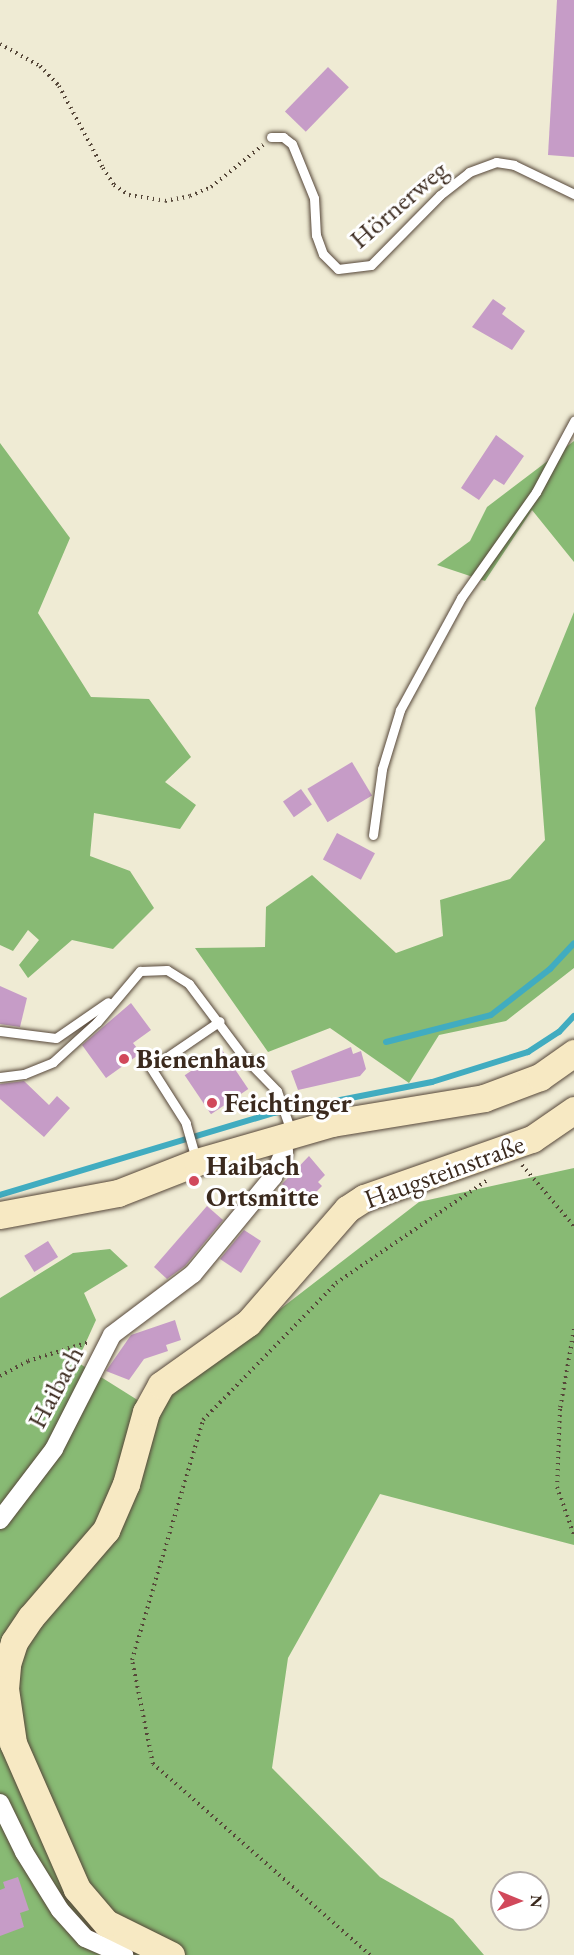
<!DOCTYPE html>
<meta charset="utf-8">
<style>
body{margin:0}
#map{position:relative;width:574px;height:1955px;overflow:hidden;background:#efebd4;font-family:"EB Garamond",serif}
div>[style]{position:absolute}
.forest>*{inset:0;background:#88ba74}
.stream>*{height:6px;margin:-3px;padding:0 3px;transform-origin:3px;border-radius:3px;background:#41acc0}
.building>*{inset:0;background:#c69cc7;transform-origin:0 0}
.path>*{height:4px;margin-top:-2px;transform-origin:0;background:repeating-linear-gradient(90deg,#564739 0 1.5px,transparent 0 6px)}
.roads{filter:drop-shadow(0 0 2px #564739) drop-shadow(0 0 2px #564739)}
.service>*{height:9px;margin:-4.5px;padding:0 4.5px;transform-origin:4.5px;border-radius:4.5px;background:#fff}
.minor>*{height:18px;margin:-9px;padding:0 9px;transform-origin:9px;border-radius:9px;background:#fff}
.secondary>*{height:27px;margin:-13.5px;padding:0 13.5px;transform-origin:13.5px;border-radius:13.5px;background:#f7e9c3}
.dots>*{width:16px;height:16px;translate:-50% -50%;box-sizing:border-box;border:3px solid #fff;border-radius:50%}
span{translate:-50% -50%;white-space:nowrap;text-align:center;line-height:1.15;-webkit-text-stroke:6px #fff;paint-order:stroke}
.street-label{font-size:27px;color:#3b2a1e}
.poi-label{font-size:27px;color:#3b2a1e;font-weight:700}
.left{translate:0 -50%;text-align:left}
.north{position:absolute;left:490px;top:1871px;width:60px;height:60px;box-sizing:border-box;background:#fff;border:2px solid #b1aaa5;border-radius:50%;rotate:91deg;font-size:16px;font-weight:700;line-height:24px;text-align:center;color:#3b2a1e}
.north::after{content:'';display:block;margin:auto;width:21px;height:27px;background:#d1495b;clip-path:polygon(50% 0,100% 100%,50% 72%,0 100%)}
</style>
<div id="map">
<div class="forest">
<div style="clip-path:polygon(574px 441px,574px 562px,532px 510px,485px 581px,437px 565px,470px 541px,487px 507px)"></div>
<div style="clip-path:polygon(0 443px,70px 538px,38px 613px,91px 697px,149px 699px,191px 757px,165px 782px,196px 805px,180px 829px,94px 813px,90px 856px,130px 871px,154px 908px,113px 949px,72px 940px,28px 978px,19px 965px,39px 940px,28px 930px,13px 951px,0 945px)"></div>
<div style="clip-path:polygon(574px 612px,574px 968px,506px 1021px,439px 1035px,409px 1083px,330px 1028px,268px 1052px,195px 948px,265px 947px,266px 907px,312px 875px,396px 953px,443px 936px,440px 900px,510px 879px,545px 840px,535px 708px)"></div>
<div style="clip-path:polygon(574px 1168px,574px 1545px,380px 1494px,288px 1658px,272px 1768px,380px 1877px,453px 1919px,484px 1955px,0 1955px,0 1298px,73px 1253px,110px 1249px,128px 1266px,84px 1293px,96px 1320px,77px 1362px,155px 1411px,183px 1384px,419px 1202px)"></div>
</div>
<div class="stream">
<div style="left:386px;top:1042px;width:108px;rotate:-14.4deg"></div>
<div style="left:491px;top:1015px;width:75px;rotate:-37.9deg"></div>
<div style="left:550px;top:969px;width:35px;rotate:-47deg"></div>
<div style="left:0;top:1195px;width:286px;rotate:-16.7deg"></div>
<div style="left:274px;top:1113px;width:161px;rotate:-11.1deg"></div>
<div style="left:432px;top:1082px;width:101px;rotate:-17.4deg"></div>
<div style="left:528px;top:1052px;width:37px;rotate:-33deg"></div>
<div style="left:559px;top:1032px;width:22px;rotate:-47deg"></div>
</div>
<div class="building">
<div style="clip-path:polygon(557px 0,574px 0,574px 157px,548px 155px)"></div>
<div style="left:328px;top:67px;width:29px;height:62px;rotate:44deg"></div>
<div style="clip-path:polygon(493px 299px,506px 308px,502px 314px,525px 331px,512px 350px,472px 327px)"></div>
<div style="clip-path:polygon(496px 435px,524px 456px,504px 485px,494px 479px,479px 500px,461px 488px)"></div>
<div style="left:352px;top:762px;width:39px;height:52px;rotate:59deg"></div>
<div style="left:301px;top:789px;width:19px;height:22px;rotate:55deg"></div>
<div style="left:337px;top:833px;width:43px;height:30px;rotate:28deg"></div>
<div style="clip-path:polygon(0 986px,27px 998px,20px 1027px,0 1024px)"></div>
<div style="clip-path:polygon(131px 1003px,151px 1030px,133px 1043px,141px 1053px,106px 1078px,82px 1045px)"></div>
<div style="clip-path:polygon(351px 1047px,353px 1054px,361px 1051px,366px 1069px,360px 1076px,298px 1090px,291px 1071px)"></div>
<div style="left:222px;top:1050px;width:47px;height:45px;rotate:56deg"></div>
<div style="clip-path:polygon(24px 1081px,49px 1105px,57px 1096px,70px 1108px,44px 1137px,0 1099px,0 1084px)"></div>
<div style="clip-path:polygon(309px 1156px,325px 1175px,318px 1182px,322px 1186px,312px 1196px,307px 1194px,298px 1201px,282px 1184px)"></div>
<div style="clip-path:polygon(207px 1206px,223px 1220px,185px 1266px,167px 1279px,154px 1267px)"></div>
<div style="clip-path:polygon(244px 1230px,261px 1241px,241px 1273px,220px 1259px)"></div>
<div style="left:48px;top:1241px;width:19px;height:28px;rotate:58deg"></div>
<div style="clip-path:polygon(175px 1320px,181px 1340px,166px 1345px,168px 1351px,144px 1359px,129px 1380px,106px 1371px,131px 1335px)"></div>
<div style="clip-path:polygon(18px 1877px,29px 1910px,20px 1913px,24px 1927px,0 1936px,0 1890px,5px 1888px,3px 1882px)"></div>
</div>
<div class="path">
<div style="left:0;top:44px;width:46px;rotate:28.8deg"></div>
<div style="left:40px;top:66px;width:28px;rotate:46deg"></div>
<div style="left:59px;top:86px;width:93px;rotate:61.8deg"></div>
<div style="left:103px;top:168px;width:20px;rotate:57deg"></div>
<div style="left:114px;top:185px;width:18px;rotate:34deg"></div>
<div style="left:129px;top:195px;width:36px;rotate:9deg"></div>
<div style="left:165px;top:201px;width:25px;rotate:-11deg"></div>
<div style="left:190px;top:196px;width:23px;rotate:-23deg"></div>
<div style="left:211px;top:187px;width:67px;rotate:-38.9deg"></div>
<div style="left:522px;top:1165px;width:80px;rotate:49.6deg"></div>
<div style="left:574px;top:1329px;width:81px;rotate:99.9deg"></div>
<div style="left:560px;top:1409px;width:78px;rotate:92.2deg"></div>
<div style="left:557px;top:1487px;width:51px;rotate:70.5deg"></div>
<div style="left:0;top:1376px;width:32px;rotate:-28deg"></div>
<div style="left:28px;top:1361px;width:64px;rotate:-17.3deg"></div>
<div style="left:370px;top:1955px;width:289px;rotate:-138.6deg"></div>
<div style="left:153px;top:1764px;width:106px;rotate:-101.4deg"></div>
<div style="left:132px;top:1660px;width:250px;rotate:-73.5deg"></div>
<div style="left:203px;top:1420px;width:191px;rotate:-45.8deg"></div>
<div style="left:336px;top:1283px;width:185px;rotate:-34.2deg"></div>
</div>
<div class="roads">
<div class="service">
<div style="left:271px;top:137px;width:12px"></div>
<div style="left:283px;top:137px;width:11px;rotate:38deg"></div>
<div style="left:292px;top:144px;width:58px;rotate:67.8deg"></div>
<div style="left:314px;top:198px;width:37px;rotate:87deg"></div>
<div style="left:316px;top:235px;width:20px;rotate:70deg"></div>
<div style="left:323px;top:254px;width:21px;rotate:45deg"></div>
<div style="left:338px;top:269px;width:33px;rotate:-7deg"></div>
<div style="left:371px;top:265px;width:98px;rotate:-45.4deg"></div>
<div style="left:440px;top:195px;width:37px;rotate:-38deg"></div>
<div style="left:469px;top:172px;width:29px;rotate:-20deg"></div>
<div style="left:496px;top:162px;width:18px;rotate:9deg"></div>
<div style="left:514px;top:165px;width:67px;rotate:25.8deg"></div>
<div style="left:373px;top:835px;width:67px;rotate:-82.2deg"></div>
<div style="left:382px;top:769px;width:62px;rotate:-73deg"></div>
<div style="left:400px;top:710px;width:128px;rotate:-61.4deg"></div>
<div style="left:461px;top:598px;width:130px;rotate:-54.7deg"></div>
<div style="left:536px;top:492px;width:81px;rotate:-61.8deg"></div>
<div style="left:0;top:1031px;width:56px;rotate:7.1deg"></div>
<div style="left:56px;top:1038px;width:63px;rotate:-34.7deg"></div>
<div style="left:0;top:1077px;width:24px;rotate:-7deg"></div>
<div style="left:24px;top:1074px;width:31px;rotate:-22deg"></div>
<div style="left:53px;top:1062px;width:59px;rotate:-42.3deg"></div>
<div style="left:97px;top:1022px;width:67px;rotate:-49.9deg"></div>
<div style="left:140px;top:971px;width:27px;rotate:-2deg"></div>
<div style="left:167px;top:970px;width:26px;rotate:32deg"></div>
<div style="left:189px;top:984px;width:90px;rotate:53.1deg"></div>
<div style="left:243px;top:1056px;width:49px;rotate:45.8deg"></div>
<div style="left:277px;top:1091px;width:46px;rotate:70.8deg"></div>
<div style="left:196px;top:1159px;width:37px;rotate:-106deg"></div>
<div style="left:186px;top:1123px;width:65px;rotate:-122.5deg"></div>
<div style="left:151px;top:1068px;width:83px;rotate:-34.3deg"></div>
</div>
<div class="minor">
<div style="left:0;top:1520px;width:89px;rotate:-52.7deg"></div>
<div style="left:54px;top:1449px;width:128px;rotate:-63deg"></div>
<div style="left:112px;top:1335px;width:101px;rotate:-37deg"></div>
<div style="left:193px;top:1274px;width:126px;rotate:-50.5deg"></div>
<div style="left:273px;top:1177px;width:27px;rotate:-66deg"></div>
<div style="left:284px;top:1152px;width:14px;rotate:-98deg"></div>
<div style="left:0;top:1803px;width:55px;rotate:63.9deg"></div>
<div style="left:24px;top:1852px;width:68px;rotate:58.2deg"></div>
<div style="left:60px;top:1910px;width:38px;rotate:48deg"></div>
<div style="left:85px;top:1938px;width:43px;rotate:23.6deg"></div>
</div>
<div class="secondary">
<div style="left:0;top:1215px;width:120px;rotate:-10.6deg"></div>
<div style="left:118px;top:1193px;width:85px;rotate:-21.4deg"></div>
<div style="left:197px;top:1162px;width:141px;rotate:-16.1deg"></div>
<div style="left:332px;top:1123px;width:154px;rotate:-9.3deg"></div>
<div style="left:484px;top:1098px;width:60px;rotate:-20.6deg"></div>
<div style="left:540px;top:1077px;width:42px;rotate:-35.2deg"></div>
<div style="left:171px;top:1955px;width:72px;rotate:-153.8deg"></div>
<div style="left:106px;top:1923px;width:45px;rotate:-130.5deg"></div>
<div style="left:77px;top:1889px;width:159px;rotate:-113.7deg"></div>
<div style="left:13px;top:1743px;width:55px;rotate:-98.4deg"></div>
<div style="left:5px;top:1689px;width:25px;rotate:-85deg"></div>
<div style="left:7px;top:1664px;width:23px;rotate:-72deg"></div>
<div style="left:14px;top:1642px;width:30px;rotate:-56deg"></div>
<div style="left:31px;top:1617px;width:115px;rotate:-49.2deg"></div>
<div style="left:106px;top:1530px;width:50px;rotate:-66.5deg"></div>
<div style="left:126px;top:1484px;width:75px;rotate:-74.5deg"></div>
<div style="left:146px;top:1412px;width:31px;rotate:-61deg"></div>
<div style="left:161px;top:1385px;width:107px;rotate:-35.5deg"></div>
<div style="left:248px;top:1323px;width:151px;rotate:-49deg"></div>
<div style="left:347px;top:1209px;width:20px;rotate:-33deg"></div>
<div style="left:364px;top:1198px;width:178px;rotate:-19.4deg"></div>
<div style="left:532px;top:1139px;width:51px;rotate:-34.6deg"></div>
</div>
</div>
<div class="dots">
<div style="left:124px;top:1059px;background:#d1495b"></div>
<div style="left:212px;top:1103px;background:#d1495b"></div>
<div style="left:194px;top:1181px;background:#d1495b"></div>
</div>
<div class="street-label">
<span style="left:398px;top:204px;rotate:-41deg">Hörnerweg</span>
<span style="left:444px;top:1171px;rotate:-20deg">Haugsteinstraße</span>
<span style="left:55px;top:1387px;rotate:-62deg">Haibach</span>
</div>
<div class="poi-label">
<span class="left" style="left:136px;top:1059px">Bienenhaus</span>
<span class="left" style="left:224px;top:1103px">Feichtinger</span>
<span class="left" style="left:206px;top:1181px">Haibach<br>Ortsmitte</span>
</div>
<div class="north">N</div>
</div>
